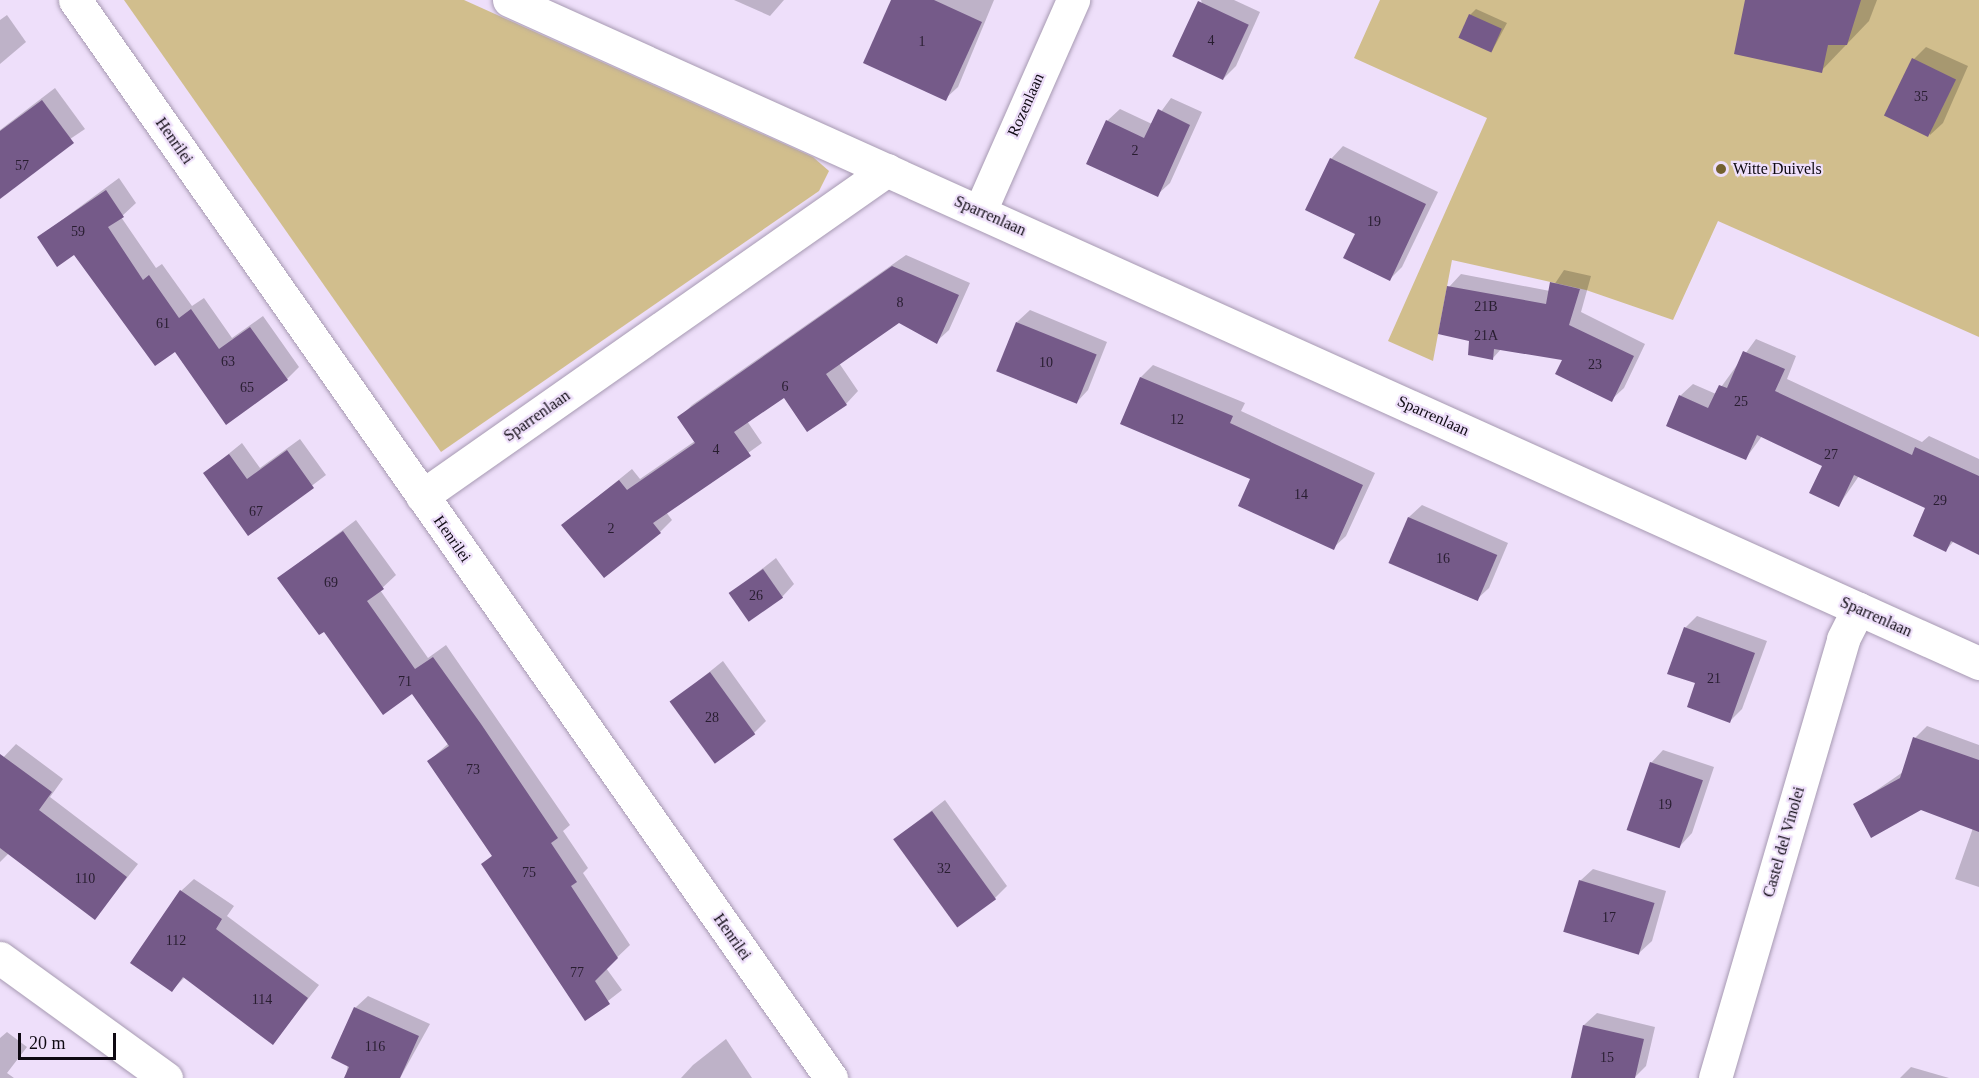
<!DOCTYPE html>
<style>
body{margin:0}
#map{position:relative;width:1979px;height:1078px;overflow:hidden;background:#eedffa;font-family:"Times New Roman",serif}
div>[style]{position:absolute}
.green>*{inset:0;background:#d1be8d}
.shadow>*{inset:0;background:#0003}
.building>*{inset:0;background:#755a89;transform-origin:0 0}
.roads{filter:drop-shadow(0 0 2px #a79ab2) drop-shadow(0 0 2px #a79ab2)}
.minor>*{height:33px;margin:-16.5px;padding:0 16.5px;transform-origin:16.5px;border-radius:16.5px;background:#fff}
.dots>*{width:16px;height:16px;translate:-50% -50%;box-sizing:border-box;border:3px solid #eedffa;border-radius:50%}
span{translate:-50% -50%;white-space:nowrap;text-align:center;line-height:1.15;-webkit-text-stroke:4.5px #eedffa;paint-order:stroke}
.number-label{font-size:14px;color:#281d30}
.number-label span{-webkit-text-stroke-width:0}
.street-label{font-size:16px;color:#0e0912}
.poi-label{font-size:16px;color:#0e0912}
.left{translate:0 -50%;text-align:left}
.scale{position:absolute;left:18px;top:1033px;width:98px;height:27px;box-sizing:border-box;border:3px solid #0e0912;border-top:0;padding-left:8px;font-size:18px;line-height:21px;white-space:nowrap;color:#0e0912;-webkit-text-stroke:4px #eedffa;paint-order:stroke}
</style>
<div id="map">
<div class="green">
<div style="clip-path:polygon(124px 0,464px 0,813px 157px,829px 171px,819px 191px,441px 452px)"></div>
<div style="clip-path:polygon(1380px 0,1979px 0,1979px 337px,1718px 221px,1673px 320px,1586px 290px,1452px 260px,1433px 361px,1388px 341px,1487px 118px,1354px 58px)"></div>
</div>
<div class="shadow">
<div style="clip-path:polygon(734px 0,784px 0,770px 16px)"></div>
<div style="clip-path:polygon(893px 0,994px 0,958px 87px,945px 99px)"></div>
<div style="clip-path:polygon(1201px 0,1234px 0,1260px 12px,1236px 66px,1224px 78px)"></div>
<div style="clip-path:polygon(1748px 0,1877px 0,1869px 21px,1821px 71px)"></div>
<div style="clip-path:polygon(1476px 9px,1507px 23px,1492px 51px,1470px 15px)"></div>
<div style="clip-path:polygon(7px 15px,26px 42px,0 64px,0 20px)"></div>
<div style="clip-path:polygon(1926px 47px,1968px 66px,1943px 123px,1930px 135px,1914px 59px)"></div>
<div style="clip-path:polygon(55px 88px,85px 129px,0 186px,0 130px)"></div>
<div style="clip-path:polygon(1171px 98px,1202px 112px,1170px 183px,1157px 195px,1107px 121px,1120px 109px,1152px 124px)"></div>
<div style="clip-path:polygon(1343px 146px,1438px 192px,1402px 267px,1390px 279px,1357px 233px,1331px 159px)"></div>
<div style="clip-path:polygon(119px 178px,136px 203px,121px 217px,156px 268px,162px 264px,192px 306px,204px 298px,232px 338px,263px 316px,299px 367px,287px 379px,175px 350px,74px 253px,39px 237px)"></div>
<div style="clip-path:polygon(906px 255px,970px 283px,949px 330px,936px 342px,899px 321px,839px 363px,858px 391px,846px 404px,784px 396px,747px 421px,762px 443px,666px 512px,672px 520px,660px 532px,563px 525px,632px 469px,640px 479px,695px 441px,679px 418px,692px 405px)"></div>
<div style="clip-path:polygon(1564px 270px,1591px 276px,1581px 312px,1645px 344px,1624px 388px,1611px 400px,1564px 359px,1502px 348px,1493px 358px,1471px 339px,1449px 287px,1461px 274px,1550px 291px)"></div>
<div style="clip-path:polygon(1030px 310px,1107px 342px,1088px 390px,1076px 403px,1017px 322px)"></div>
<div style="clip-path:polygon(1756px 339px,1796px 356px,1787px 379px,1922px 442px,1929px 436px,1979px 459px,1979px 553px,1954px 541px,1946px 550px,1927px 507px,1859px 476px,1839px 505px,1824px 465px,1762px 436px,1746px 458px,1680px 396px,1693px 384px,1716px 394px)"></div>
<div style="clip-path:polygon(1153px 365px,1245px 403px,1241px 411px,1375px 473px,1346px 536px,1333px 548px,1252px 479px,1122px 424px,1141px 377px)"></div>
<div style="clip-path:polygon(300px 439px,326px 475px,248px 534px,205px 473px,242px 443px,260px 468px)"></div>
<div style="clip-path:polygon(1422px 505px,1508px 543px,1489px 588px,1476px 600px,1390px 562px,1409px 517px)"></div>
<div style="clip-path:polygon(356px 520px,396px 575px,380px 590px,428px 658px,446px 645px,570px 825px,563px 831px,588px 868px,583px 873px,630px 945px,606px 968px,622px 990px,586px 1018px,483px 864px,493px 855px,429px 761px,449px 743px,413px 692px,324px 629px,279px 578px)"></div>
<div style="clip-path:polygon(776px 558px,794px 584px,782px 597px,731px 593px)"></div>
<div style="clip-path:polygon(1697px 616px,1767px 641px,1742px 709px,1730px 721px,1697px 683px,1685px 628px)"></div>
<div style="clip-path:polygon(723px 661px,766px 721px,754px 733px,672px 702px)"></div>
<div style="clip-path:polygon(1927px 726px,1979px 745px,1979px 887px,1955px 879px,1973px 828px,1921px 809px,1855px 805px,1903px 772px,1915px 738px)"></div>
<div style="clip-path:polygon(16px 744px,63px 779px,50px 797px,138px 864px,95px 918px,9px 853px,0 862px,0 761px)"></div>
<div style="clip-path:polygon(1663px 750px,1714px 767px,1692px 833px,1680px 846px,1651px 763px)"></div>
<div style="clip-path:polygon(945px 800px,1007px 886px,995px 898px,895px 839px)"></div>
<div style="clip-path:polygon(1593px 869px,1666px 891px,1652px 941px,1639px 953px,1580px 881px)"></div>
<div style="clip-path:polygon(194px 879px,234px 906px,227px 916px,319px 985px,273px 1043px,185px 977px,172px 990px,181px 891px)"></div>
<div style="clip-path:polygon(368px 996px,430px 1024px,400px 1078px,346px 1078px,355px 1008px)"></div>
<div style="clip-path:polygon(1597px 1013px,1655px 1027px,1646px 1066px,1634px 1078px,1572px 1078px,1584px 1025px)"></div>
<div style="clip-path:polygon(7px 1032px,27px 1047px,7px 1073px,14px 1078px,0 1078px,0 1038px)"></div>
<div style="clip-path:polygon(726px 1039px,752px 1078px,681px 1078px,693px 1065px)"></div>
<div style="clip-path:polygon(1911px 1067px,1949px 1078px,1900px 1078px)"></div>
</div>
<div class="building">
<div style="clip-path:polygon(891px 0,934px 0,982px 22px,946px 101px,863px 63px)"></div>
<div style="clip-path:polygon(1745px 0,1861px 0,1847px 45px,1828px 45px,1822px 73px,1734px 54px)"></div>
<div style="left:1198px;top:1px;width:56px;height:61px;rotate:25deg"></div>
<div style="left:1469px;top:14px;width:36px;height:26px;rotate:24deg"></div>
<div style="left:1912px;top:58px;width:49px;height:64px;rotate:26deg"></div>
<div style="clip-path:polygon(42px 100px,74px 143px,0 199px,0 131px)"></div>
<div style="clip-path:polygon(1158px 109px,1190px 125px,1158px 197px,1086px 164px,1106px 120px,1144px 138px)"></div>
<div style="clip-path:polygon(1330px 158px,1426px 204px,1390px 281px,1343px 258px,1355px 234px,1305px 210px)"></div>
<div style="clip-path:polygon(106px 190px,124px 217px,108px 227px,143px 280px,149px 275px,179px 318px,191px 309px,219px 349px,250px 327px,288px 380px,226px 425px,175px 352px,155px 366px,74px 255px,57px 267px,37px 237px)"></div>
<div style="clip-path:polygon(892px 266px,959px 295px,937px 344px,899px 323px,826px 374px,847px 405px,807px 432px,784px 398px,734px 432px,751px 456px,653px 523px,661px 533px,604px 578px,561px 525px,619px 480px,627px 490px,695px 443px,677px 417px)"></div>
<div style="clip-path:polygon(1550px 282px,1580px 289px,1569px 325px,1634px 356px,1612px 402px,1555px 374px,1562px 360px,1494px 349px,1493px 360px,1468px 355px,1469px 341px,1438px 334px,1447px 286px,1546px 304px)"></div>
<div style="left:1016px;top:322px;width:87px;height:53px;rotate:22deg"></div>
<div style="clip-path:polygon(1743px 351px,1785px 369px,1775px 391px,1912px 455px,1915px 447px,1979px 476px,1979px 555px,1951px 541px,1946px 552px,1913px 536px,1925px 508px,1854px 475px,1839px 507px,1809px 493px,1822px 466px,1757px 435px,1746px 460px,1666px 426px,1679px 395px,1708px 408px,1719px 385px,1727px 388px)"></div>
<div style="clip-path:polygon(1140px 377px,1233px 416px,1230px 423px,1363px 485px,1334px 550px,1238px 506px,1250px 479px,1120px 424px)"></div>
<div style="clip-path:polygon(287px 450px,314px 488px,248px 536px,203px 473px,229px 454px,247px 479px)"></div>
<div style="left:1408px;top:517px;width:97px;height:50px;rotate:23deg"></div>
<div style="clip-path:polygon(343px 531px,384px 589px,367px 601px,415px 669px,433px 657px,481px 724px,558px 838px,551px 843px,577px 882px,571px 886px,618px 958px,595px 981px,610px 1004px,585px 1021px,481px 864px,492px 856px,427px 761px,449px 746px,412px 694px,383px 715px,324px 632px,319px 635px,277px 578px)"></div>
<div style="left:763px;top:569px;width:35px;height:42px;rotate:55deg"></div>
<div style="clip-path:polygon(1684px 627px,1755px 653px,1730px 723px,1687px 707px,1695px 683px,1667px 674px)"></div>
<div style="left:710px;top:672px;width:77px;height:50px;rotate:54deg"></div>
<div style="clip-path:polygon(1913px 737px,1979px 760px,1979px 832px,1921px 810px,1871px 838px,1853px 804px,1900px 778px)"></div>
<div style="clip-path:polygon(0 754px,52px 792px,39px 810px,127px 877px,95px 920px,0 848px)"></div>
<div style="left:1650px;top:762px;width:56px;height:72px;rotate:19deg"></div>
<div style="left:932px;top:811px;width:109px;height:48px;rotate:54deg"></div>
<div style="left:1579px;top:880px;width:79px;height:54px;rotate:17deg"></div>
<div style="clip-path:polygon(180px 890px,222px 919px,216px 929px,308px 998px,273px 1045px,183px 977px,172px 992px,130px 963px)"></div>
<div style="clip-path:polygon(354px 1007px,419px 1036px,400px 1078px,344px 1078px,349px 1067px,331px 1058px)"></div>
<div style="clip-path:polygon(1583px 1025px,1644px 1039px,1635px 1078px,1571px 1078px)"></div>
</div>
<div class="roads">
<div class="minor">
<div style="left:75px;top:0;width:1317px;rotate:54.96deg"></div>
<div style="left:509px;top:0;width:1613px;rotate:24.28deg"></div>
<div style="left:980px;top:211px;width:231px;rotate:-66.2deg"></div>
<div style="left:422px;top:496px;width:568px;rotate:-35.03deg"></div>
<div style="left:0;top:958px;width:205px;rotate:35.9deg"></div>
<div style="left:1715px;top:1078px;width:457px;rotate:-73.7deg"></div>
<div style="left:1843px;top:639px;width:34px;rotate:-63deg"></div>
</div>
</div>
<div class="dots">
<div style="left:1721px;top:169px;background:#73612f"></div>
</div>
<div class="number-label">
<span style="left:1211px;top:41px">4</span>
<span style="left:922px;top:42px">1</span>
<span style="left:1921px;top:97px">35</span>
<span style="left:1135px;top:151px">2</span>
<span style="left:22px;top:166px">57</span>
<span style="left:1374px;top:222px">19</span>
<span style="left:78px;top:232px">59</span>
<span style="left:900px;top:303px">8</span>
<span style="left:1486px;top:307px">21B</span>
<span style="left:163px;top:324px">61</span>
<span style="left:1486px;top:336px">21A</span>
<span style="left:228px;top:362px">63</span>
<span style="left:1046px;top:363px">10</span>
<span style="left:1595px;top:365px">23</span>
<span style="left:785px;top:387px">6</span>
<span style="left:247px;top:388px">65</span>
<span style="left:1741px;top:402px">25</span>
<span style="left:1177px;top:420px">12</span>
<span style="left:716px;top:450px">4</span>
<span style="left:1831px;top:455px">27</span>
<span style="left:1301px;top:495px">14</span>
<span style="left:1940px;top:501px">29</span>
<span style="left:256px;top:512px">67</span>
<span style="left:611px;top:529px">2</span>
<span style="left:1443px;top:559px">16</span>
<span style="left:331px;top:583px">69</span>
<span style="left:756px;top:596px">26</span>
<span style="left:1714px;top:679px">21</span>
<span style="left:405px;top:682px">71</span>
<span style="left:712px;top:718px">28</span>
<span style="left:473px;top:770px">73</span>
<span style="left:1665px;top:805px">19</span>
<span style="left:944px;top:869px">32</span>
<span style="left:529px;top:873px">75</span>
<span style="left:85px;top:879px">110</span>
<span style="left:1609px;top:918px">17</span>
<span style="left:176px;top:941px">112</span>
<span style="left:577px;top:973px">77</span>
<span style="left:262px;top:1000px">114</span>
<span style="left:375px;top:1047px">116</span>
<span style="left:1607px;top:1058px">15</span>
</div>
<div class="street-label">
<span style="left:1026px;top:105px;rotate:-66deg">Rozenlaan</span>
<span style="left:174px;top:141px;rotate:55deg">Henrilei</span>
<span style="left:990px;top:216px;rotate:24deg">Sparrenlaan</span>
<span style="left:537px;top:416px;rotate:-35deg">Sparrenlaan</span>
<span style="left:1433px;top:416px;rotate:24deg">Sparrenlaan</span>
<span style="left:452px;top:539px;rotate:55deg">Henrilei</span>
<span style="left:1876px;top:617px;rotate:24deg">Sparrenlaan</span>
<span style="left:1784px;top:842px;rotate:-74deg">Castel del Vinolei</span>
<span style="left:732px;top:937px;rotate:55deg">Henrilei</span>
</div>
<div class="poi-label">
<span class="left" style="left:1733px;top:169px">Witte Duivels</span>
</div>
<div class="scale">20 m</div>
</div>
